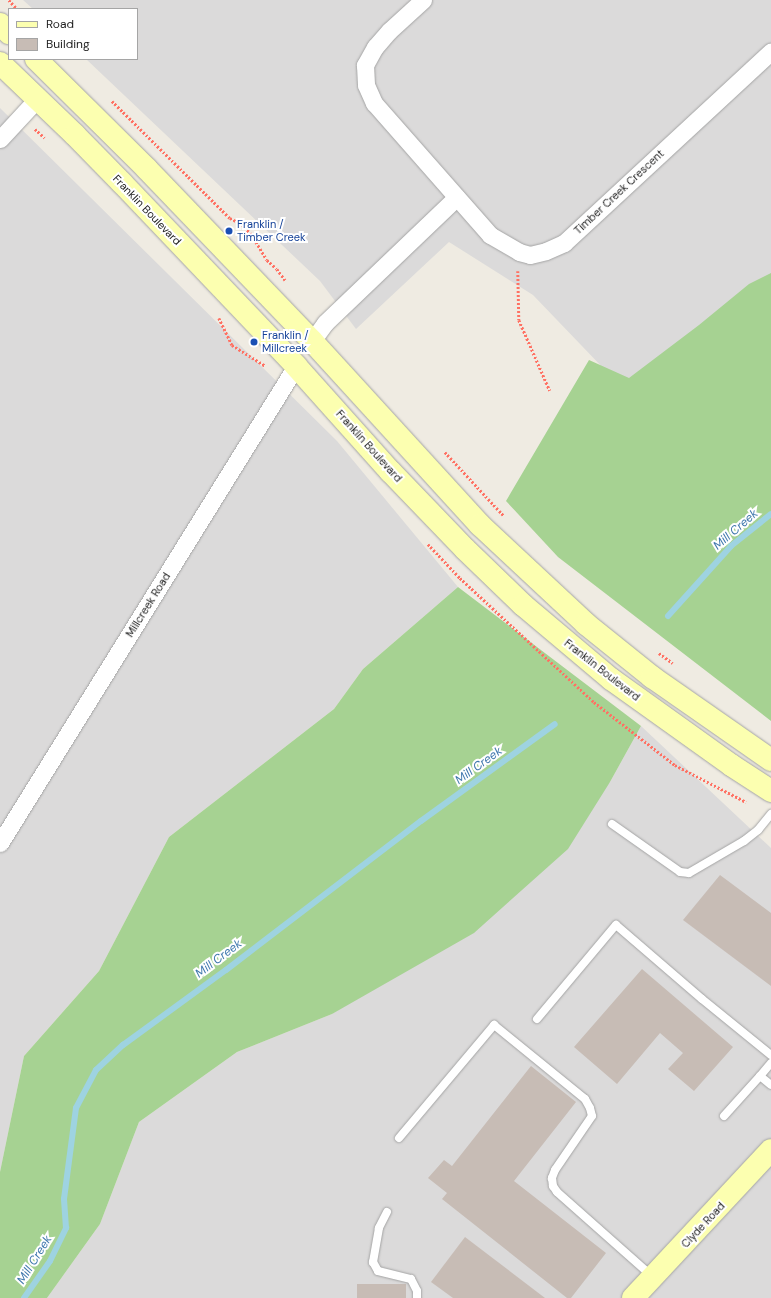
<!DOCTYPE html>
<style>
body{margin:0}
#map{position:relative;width:771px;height:1298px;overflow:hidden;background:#efebe2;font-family:"DM Sans",sans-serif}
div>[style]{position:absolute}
.residential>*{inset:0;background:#dbdada}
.forest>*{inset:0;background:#a6d292}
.stream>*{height:6px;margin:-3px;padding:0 3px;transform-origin:3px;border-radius:3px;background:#9ed3e1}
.building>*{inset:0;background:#c7bcb5;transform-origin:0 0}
.path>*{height:2.5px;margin-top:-1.25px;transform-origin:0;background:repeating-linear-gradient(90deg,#ff7163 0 2px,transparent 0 4px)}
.roads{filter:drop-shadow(0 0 1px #a4a4a4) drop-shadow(0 0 1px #a4a4a4)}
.service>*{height:8px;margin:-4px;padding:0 4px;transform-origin:4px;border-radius:4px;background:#fff}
.minor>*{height:17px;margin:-8.5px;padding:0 8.5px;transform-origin:8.5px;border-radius:8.5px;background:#fff}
.secondary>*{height:22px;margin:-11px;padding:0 11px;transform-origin:11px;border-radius:11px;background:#fcffb0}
.dots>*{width:11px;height:11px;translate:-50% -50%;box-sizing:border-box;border:2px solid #fff;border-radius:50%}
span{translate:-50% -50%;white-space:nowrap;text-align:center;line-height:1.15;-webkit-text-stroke:4px #fff;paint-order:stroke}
.street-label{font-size:11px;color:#1d1d1d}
.transit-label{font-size:11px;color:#164399}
.left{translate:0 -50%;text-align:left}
.water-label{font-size:12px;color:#3f77ad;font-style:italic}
.legend{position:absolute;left:8px;top:8px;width:130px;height:52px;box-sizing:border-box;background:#fff;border:1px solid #a5a5a5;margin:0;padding:5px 7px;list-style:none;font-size:12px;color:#1d1d1d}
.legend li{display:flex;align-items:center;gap:8px;height:20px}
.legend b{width:20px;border:1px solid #a5a5a5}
</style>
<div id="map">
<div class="residential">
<div style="clip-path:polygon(23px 0,771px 0,771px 283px,629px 395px,533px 295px,449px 242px,356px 329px,320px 281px,86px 59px,137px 59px,137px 9px,33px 9px)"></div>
<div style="clip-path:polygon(0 108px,337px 441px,458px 587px,363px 669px,334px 709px,169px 837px,99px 971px,24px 1056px,0 1172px)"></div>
<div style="clip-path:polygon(641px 726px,771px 848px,771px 1298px,47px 1298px,100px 1224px,139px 1122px,237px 1052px,332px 1014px,610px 782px)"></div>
</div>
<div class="forest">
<div style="clip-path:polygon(771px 273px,771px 721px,558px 557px,506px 501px,589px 360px,629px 378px,699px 325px,749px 284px)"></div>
<div style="clip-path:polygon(458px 587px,641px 726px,610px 782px,568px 849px,474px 933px,332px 1014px,237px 1052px,139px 1122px,100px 1224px,47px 1298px,0 1298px,0 1172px,24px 1056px,99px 971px,169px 837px,334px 709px,363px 669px)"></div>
</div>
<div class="stream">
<div style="left:668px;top:616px;width:94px;rotate:-48deg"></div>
<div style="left:731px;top:546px;width:51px;rotate:-38.7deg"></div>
<div style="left:24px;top:1298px;width:45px;rotate:-54.9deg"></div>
<div style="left:50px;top:1261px;width:37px;rotate:-64deg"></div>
<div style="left:66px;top:1228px;width:29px;rotate:-94deg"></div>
<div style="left:64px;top:1199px;width:92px;rotate:-82.5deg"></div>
<div style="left:76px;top:1108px;width:43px;rotate:-62.2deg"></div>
<div style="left:96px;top:1070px;width:37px;rotate:-43deg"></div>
<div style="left:123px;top:1045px;width:127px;rotate:-36.1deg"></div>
<div style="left:226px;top:970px;width:245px;rotate:-37.4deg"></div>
<div style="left:421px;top:821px;width:165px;rotate:-35.9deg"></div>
</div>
<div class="building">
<div style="clip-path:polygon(720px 875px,771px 913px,771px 986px,683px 920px)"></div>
<div style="clip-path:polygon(642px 969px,733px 1047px,694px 1091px,668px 1069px,683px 1053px,660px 1033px,617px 1084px,574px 1047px)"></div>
<div style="clip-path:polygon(531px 1066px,576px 1102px,514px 1181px,606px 1253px,571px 1298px,567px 1298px,442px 1199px,447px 1193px,428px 1178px,444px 1160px,452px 1166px)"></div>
<div style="clip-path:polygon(465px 1237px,545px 1298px,453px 1298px,431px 1282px)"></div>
<div style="left:406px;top:1284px;width:14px;height:49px;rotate:90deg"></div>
</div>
<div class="path">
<div style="left:9px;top:0;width:12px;rotate:48deg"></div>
<div style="left:112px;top:101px;width:166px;rotate:44.8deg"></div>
<div style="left:230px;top:218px;width:13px;rotate:27deg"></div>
<div style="left:242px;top:224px;width:15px;rotate:48deg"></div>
<div style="left:252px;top:235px;width:29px;rotate:59deg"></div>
<div style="left:267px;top:260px;width:13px;rotate:42deg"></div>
<div style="left:277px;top:269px;width:14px;rotate:54deg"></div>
<div style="left:35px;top:129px;width:13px;rotate:42deg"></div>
<div style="left:518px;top:271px;width:49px;rotate:88.8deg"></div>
<div style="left:519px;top:320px;width:77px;rotate:66.4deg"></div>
<div style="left:219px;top:318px;width:30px;rotate:64deg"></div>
<div style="left:232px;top:345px;width:39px;rotate:32deg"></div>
<div style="left:445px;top:452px;width:87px;rotate:47.3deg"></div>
<div style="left:428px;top:544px;width:47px;rotate:46.7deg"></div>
<div style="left:460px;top:578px;width:183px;rotate:42.8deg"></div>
<div style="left:594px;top:702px;width:103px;rotate:37.9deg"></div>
<div style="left:675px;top:765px;width:80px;rotate:27.5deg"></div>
<div style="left:659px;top:653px;width:17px;rotate:36deg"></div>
</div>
<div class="roads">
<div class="service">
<div style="left:612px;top:824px;width:83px;rotate:35.2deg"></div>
<div style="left:680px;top:872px;width:9px;rotate:6deg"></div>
<div style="left:689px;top:873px;width:64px;rotate:-30.2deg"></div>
<div style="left:744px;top:841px;width:18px;rotate:-38deg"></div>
<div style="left:758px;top:830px;width:21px;rotate:-51deg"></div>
<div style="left:537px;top:1019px;width:123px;rotate:-50deg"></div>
<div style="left:616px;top:925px;width:113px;rotate:40.7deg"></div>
<div style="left:702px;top:999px;width:89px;rotate:39.1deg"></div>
<div style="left:771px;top:1063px;width:17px;rotate:130deg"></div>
<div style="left:760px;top:1076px;width:14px;rotate:39deg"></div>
<div style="left:724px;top:1116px;width:54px;rotate:-48deg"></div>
<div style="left:399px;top:1138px;width:148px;rotate:-49.9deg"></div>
<div style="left:494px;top:1025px;width:117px;rotate:39.1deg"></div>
<div style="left:585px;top:1099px;width:10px;rotate:61deg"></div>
<div style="left:590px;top:1108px;width:8px;rotate:76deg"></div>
<div style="left:592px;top:1116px;width:65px;rotate:124.4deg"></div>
<div style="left:555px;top:1170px;width:9px;rotate:111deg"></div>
<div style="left:552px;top:1178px;width:8px;rotate:83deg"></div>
<div style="left:553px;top:1186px;width:7px;rotate:56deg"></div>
<div style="left:557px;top:1192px;width:127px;rotate:41.5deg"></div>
<div style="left:387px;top:1212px;width:18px;rotate:117deg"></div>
<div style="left:379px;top:1228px;width:35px;rotate:100deg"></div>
<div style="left:373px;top:1262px;width:10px;rotate:61deg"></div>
<div style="left:378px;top:1271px;width:34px;rotate:14deg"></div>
<div style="left:411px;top:1279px;width:13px;rotate:63deg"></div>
<div style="left:417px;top:1291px;width:7px;rotate:90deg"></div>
</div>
<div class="minor">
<div style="left:423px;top:0;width:46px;rotate:137.6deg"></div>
<div style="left:389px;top:31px;width:21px;rotate:131deg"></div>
<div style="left:375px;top:47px;width:21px;rotate:119deg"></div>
<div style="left:365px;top:65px;width:20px;rotate:87deg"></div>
<div style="left:366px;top:85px;width:20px;rotate:66deg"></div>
<div style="left:374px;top:103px;width:176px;rotate:48.7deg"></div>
<div style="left:490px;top:235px;width:34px;rotate:30deg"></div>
<div style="left:519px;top:252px;width:11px;rotate:15deg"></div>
<div style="left:530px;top:255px;width:16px;rotate:-14deg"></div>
<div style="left:546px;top:251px;width:20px;rotate:-24deg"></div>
<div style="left:564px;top:243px;width:282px;rotate:-42.8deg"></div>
<div style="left:0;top:139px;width:54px;rotate:-47.2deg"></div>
<div style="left:312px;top:341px;width:22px;rotate:-54deg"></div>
<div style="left:325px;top:323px;width:182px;rotate:-43.7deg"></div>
<div style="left:0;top:843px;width:561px;rotate:-58.18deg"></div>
</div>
<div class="secondary">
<div style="left:0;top:24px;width:13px;rotate:45deg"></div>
<div style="left:36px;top:59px;width:156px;rotate:44.7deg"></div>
<div style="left:147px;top:169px;width:238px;rotate:46.2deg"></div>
<div style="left:312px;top:341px;width:249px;rotate:47.6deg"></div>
<div style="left:480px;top:525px;width:145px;rotate:43deg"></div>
<div style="left:586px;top:624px;width:85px;rotate:38.8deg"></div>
<div style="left:652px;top:677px;width:145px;rotate:34.9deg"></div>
<div style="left:0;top:63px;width:104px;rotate:43.8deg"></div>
<div style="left:75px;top:135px;width:67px;rotate:45.6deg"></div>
<div style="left:122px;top:183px;width:253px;rotate:46.4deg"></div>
<div style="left:296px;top:366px;width:141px;rotate:48.2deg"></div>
<div style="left:390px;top:471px;width:108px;rotate:46.1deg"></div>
<div style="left:465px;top:549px;width:81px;rotate:44deg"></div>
<div style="left:523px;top:605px;width:115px;rotate:40.1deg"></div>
<div style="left:611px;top:679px;width:148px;rotate:35.6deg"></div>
<div style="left:731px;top:765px;width:48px;rotate:33deg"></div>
<div style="left:633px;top:1298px;width:202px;rotate:-47deg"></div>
</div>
</div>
<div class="dots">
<div style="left:229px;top:231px;background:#1a4fb4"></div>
<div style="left:254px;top:342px;background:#1a4fb4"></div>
</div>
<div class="street-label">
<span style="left:619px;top:192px;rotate:-43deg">Timber Creek Crescent</span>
<span style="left:147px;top:210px;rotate:46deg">Franklin Boulevard</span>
<span style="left:369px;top:446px;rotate:48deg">Franklin Boulevard</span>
<span style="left:148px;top:605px;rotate:-58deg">Millcreek Road</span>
<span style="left:602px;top:670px;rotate:38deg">Franklin Boulevard</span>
<span style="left:703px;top:1225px;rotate:-47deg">Clyde Road</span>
</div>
<div class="transit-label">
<span class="left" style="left:237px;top:231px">Franklin /<br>Timber Creek</span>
<span class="left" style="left:262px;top:342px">Franklin /<br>Millcreek</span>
</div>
<div class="water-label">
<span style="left:736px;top:530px;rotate:-41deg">Mill Creek</span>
<span style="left:479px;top:766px;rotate:-36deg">Mill Creek</span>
<span style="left:219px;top:959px;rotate:-37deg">Mill Creek</span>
<span style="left:35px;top:1260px;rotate:-58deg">Mill Creek</span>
</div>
<ul class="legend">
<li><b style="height:5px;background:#fcffb0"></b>Road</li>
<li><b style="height:11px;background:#c7bcb5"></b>Building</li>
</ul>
</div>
